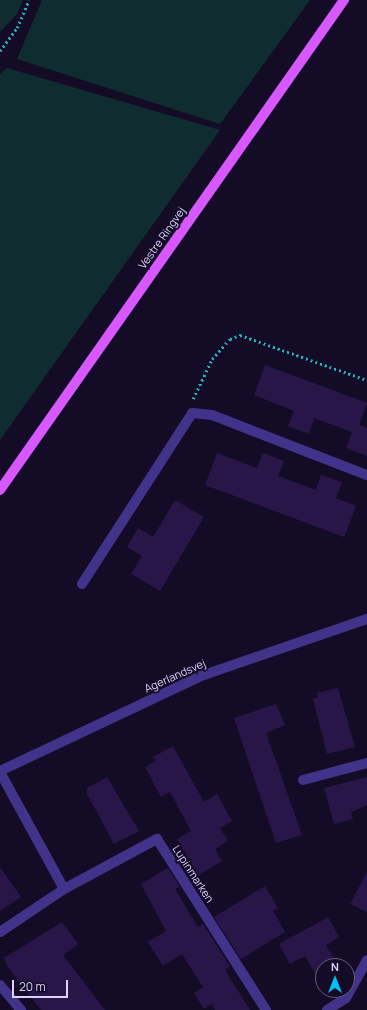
<!DOCTYPE html>
<style>
body{margin:0}
#map{position:relative;width:367px;height:1010px;overflow:hidden;background:#140c26;font-family:Manrope,sans-serif}
div>[style]{position:absolute}
.green>*{inset:0;background:#0f2d30}
.building>*{inset:0;background:#281649}
.path>*{height:2.5px;margin-top:-1.25px;transform-origin:0;background:repeating-linear-gradient(90deg,#22b5c2 0 2px,transparent 0 5px)}
.minor>*{height:10px;margin:-5px;padding:0 5px;transform-origin:5px;border-radius:5px;background:#42338a}
.major>*{height:10px;margin:-5px;padding:0 5px;transform-origin:5px;border-radius:5px;background:#d858ff}
span{translate:-50% -50%;white-space:nowrap;text-align:center;line-height:1.15;-webkit-text-stroke:4px #140c26;paint-order:stroke}
.street-label{font-size:11px;color:#ddd1ff}
.north{position:absolute;left:315px;top:958px;width:40px;height:40px;box-sizing:border-box;background:#140c26;border:1px solid #645b7d;border-radius:50%;rotate:0deg;font-size:11px;font-weight:700;line-height:16px;text-align:center;color:#ddd1ff}
.north::after{content:'';display:block;margin:auto;width:14px;height:18px;background:#00c0fc;clip-path:polygon(50% 0,100% 100%,50% 72%,0 100%)}
.scale{position:absolute;left:12px;top:980px;width:56px;height:18px;box-sizing:border-box;border:2px solid #ddd1ff;border-top:0;padding-left:5px;font-size:12px;line-height:14px;white-space:nowrap;color:#ddd1ff;-webkit-text-stroke:3px #140c26;paint-order:stroke}
</style>
<div id="map">
<div class="green">
<div style="clip-path:polygon(0 0,23px 0,17px 14px,0 32px)"></div>
<div style="clip-path:polygon(42px 0,310px 0,220px 124px,17px 59px)"></div>
<div style="clip-path:polygon(7px 68px,220px 130px,0 440px,0 74px)"></div>
</div>
<div class="building">
<div style="clip-path:polygon(265px 365px,367px 403px,359px 425px,367px 428px,367px 456px,346px 448px,352px 432px,314px 418px,309px 434px,288px 426px,294px 411px,254px 395px)"></div>
<div style="clip-path:polygon(217px 453px,257px 468px,263px 453px,284px 461px,278px 476px,316px 490px,321px 475px,342px 482px,336px 498px,356px 506px,344px 537px,205px 485px)"></div>
<div style="clip-path:polygon(175px 500px,204px 517px,160px 591px,131px 574px,142px 556px,127px 547px,138px 528px,153px 537px)"></div>
<div style="clip-path:polygon(338px 688px,355px 747px,327px 754px,313px 699px,318px 697px,317px 693px)"></div>
<div style="clip-path:polygon(276px 704px,285px 725px,266px 733px,302px 835px,276px 843px,234px 718px)"></div>
<div style="clip-path:polygon(173px 746px,204px 802px,217px 794px,232px 821px,220px 828px,228px 841px,215px 849px,222px 861px,191px 880px,179px 861px,187px 856px,177px 839px,191px 831px,170px 792px,161px 797px,145px 767px,156px 761px,153px 757px)"></div>
<div style="clip-path:polygon(107px 777px,139px 831px,114px 844px,87px 794px,87px 788px)"></div>
<div style="clip-path:polygon(367px 777px,367px 805px,351px 812px,353px 819px,334px 824px,324px 788px)"></div>
<div style="clip-path:polygon(0 867px,21px 897px,0 911px)"></div>
<div style="clip-path:polygon(168px 868px,180px 887px,175px 889px,198px 927px,203px 924px,230px 966px,225px 970px,250px 1010px,215px 1010px,212px 1004px,204px 1009px,194px 993px,203px 987px,182px 954px,163px 966px,148px 942px,166px 931px,141px 884px)"></div>
<div style="clip-path:polygon(367px 872px,367px 912px,350px 904px)"></div>
<div style="clip-path:polygon(265px 886px,278px 908px,273px 911px,285px 932px,241px 959px,214px 917px)"></div>
<div style="clip-path:polygon(328px 917px,339px 937px,326px 945px,338px 966px,323px 966px,323px 988px,305px 956px,290px 964px,279px 944px)"></div>
<div style="clip-path:polygon(62px 922px,78px 944px,63px 955px,105px 1010px,41px 1010px,7px 966px,4px 958px)"></div>
</div>
<div class="path">
<div style="left:0;top:51px;width:29px;rotate:-54deg"></div>
<div style="left:17px;top:28px;width:30px;rotate:-67deg"></div>
<div style="left:193px;top:399px;width:44px;rotate:-64.6deg"></div>
<div style="left:212px;top:359px;width:27px;rotate:-48deg"></div>
<div style="left:230px;top:339px;width:11px;rotate:-22deg"></div>
<div style="left:240px;top:335px;width:135px;rotate:19.5deg"></div>
</div>
<div class="minor">
<div style="left:82px;top:584px;width:203px;rotate:-57.2deg"></div>
<div style="left:192px;top:413px;width:20px;rotate:6deg"></div>
<div style="left:212px;top:415px;width:166px;rotate:21.2deg"></div>
<div style="left:0;top:771px;width:222px;rotate:-25.3deg"></div>
<div style="left:201px;top:676px;width:176px;rotate:-19deg"></div>
<div style="left:0;top:772px;width:133px;rotate:61.3deg"></div>
<div style="left:303px;top:780px;width:66px;rotate:-14.9deg"></div>
<div style="left:0;top:932px;width:77px;rotate:-33.9deg"></div>
<div style="left:64px;top:889px;width:106px;rotate:-28.3deg"></div>
<div style="left:157px;top:839px;width:203px;rotate:57.5deg"></div>
<div style="left:0;top:985px;width:33px;rotate:50deg"></div>
<div style="left:327px;top:1010px;width:22px;rotate:-32deg"></div>
<div style="left:346px;top:998px;width:43px;rotate:-61.1deg"></div>
</div>
<div class="major">
<div style="left:0;top:490px;width:599px;rotate:-54.93deg"></div>
</div>
<div class="street-label">
<span style="left:162px;top:238px;rotate:-55deg">Vestre Ringvej</span>
<span style="left:175px;top:676px;rotate:-24deg">Agerlandsvej</span>
<span style="left:193px;top:874px;rotate:57deg">Lupinmarken</span>
</div>
<div class="north">N</div>
<div class="scale">20 m</div>
</div>
